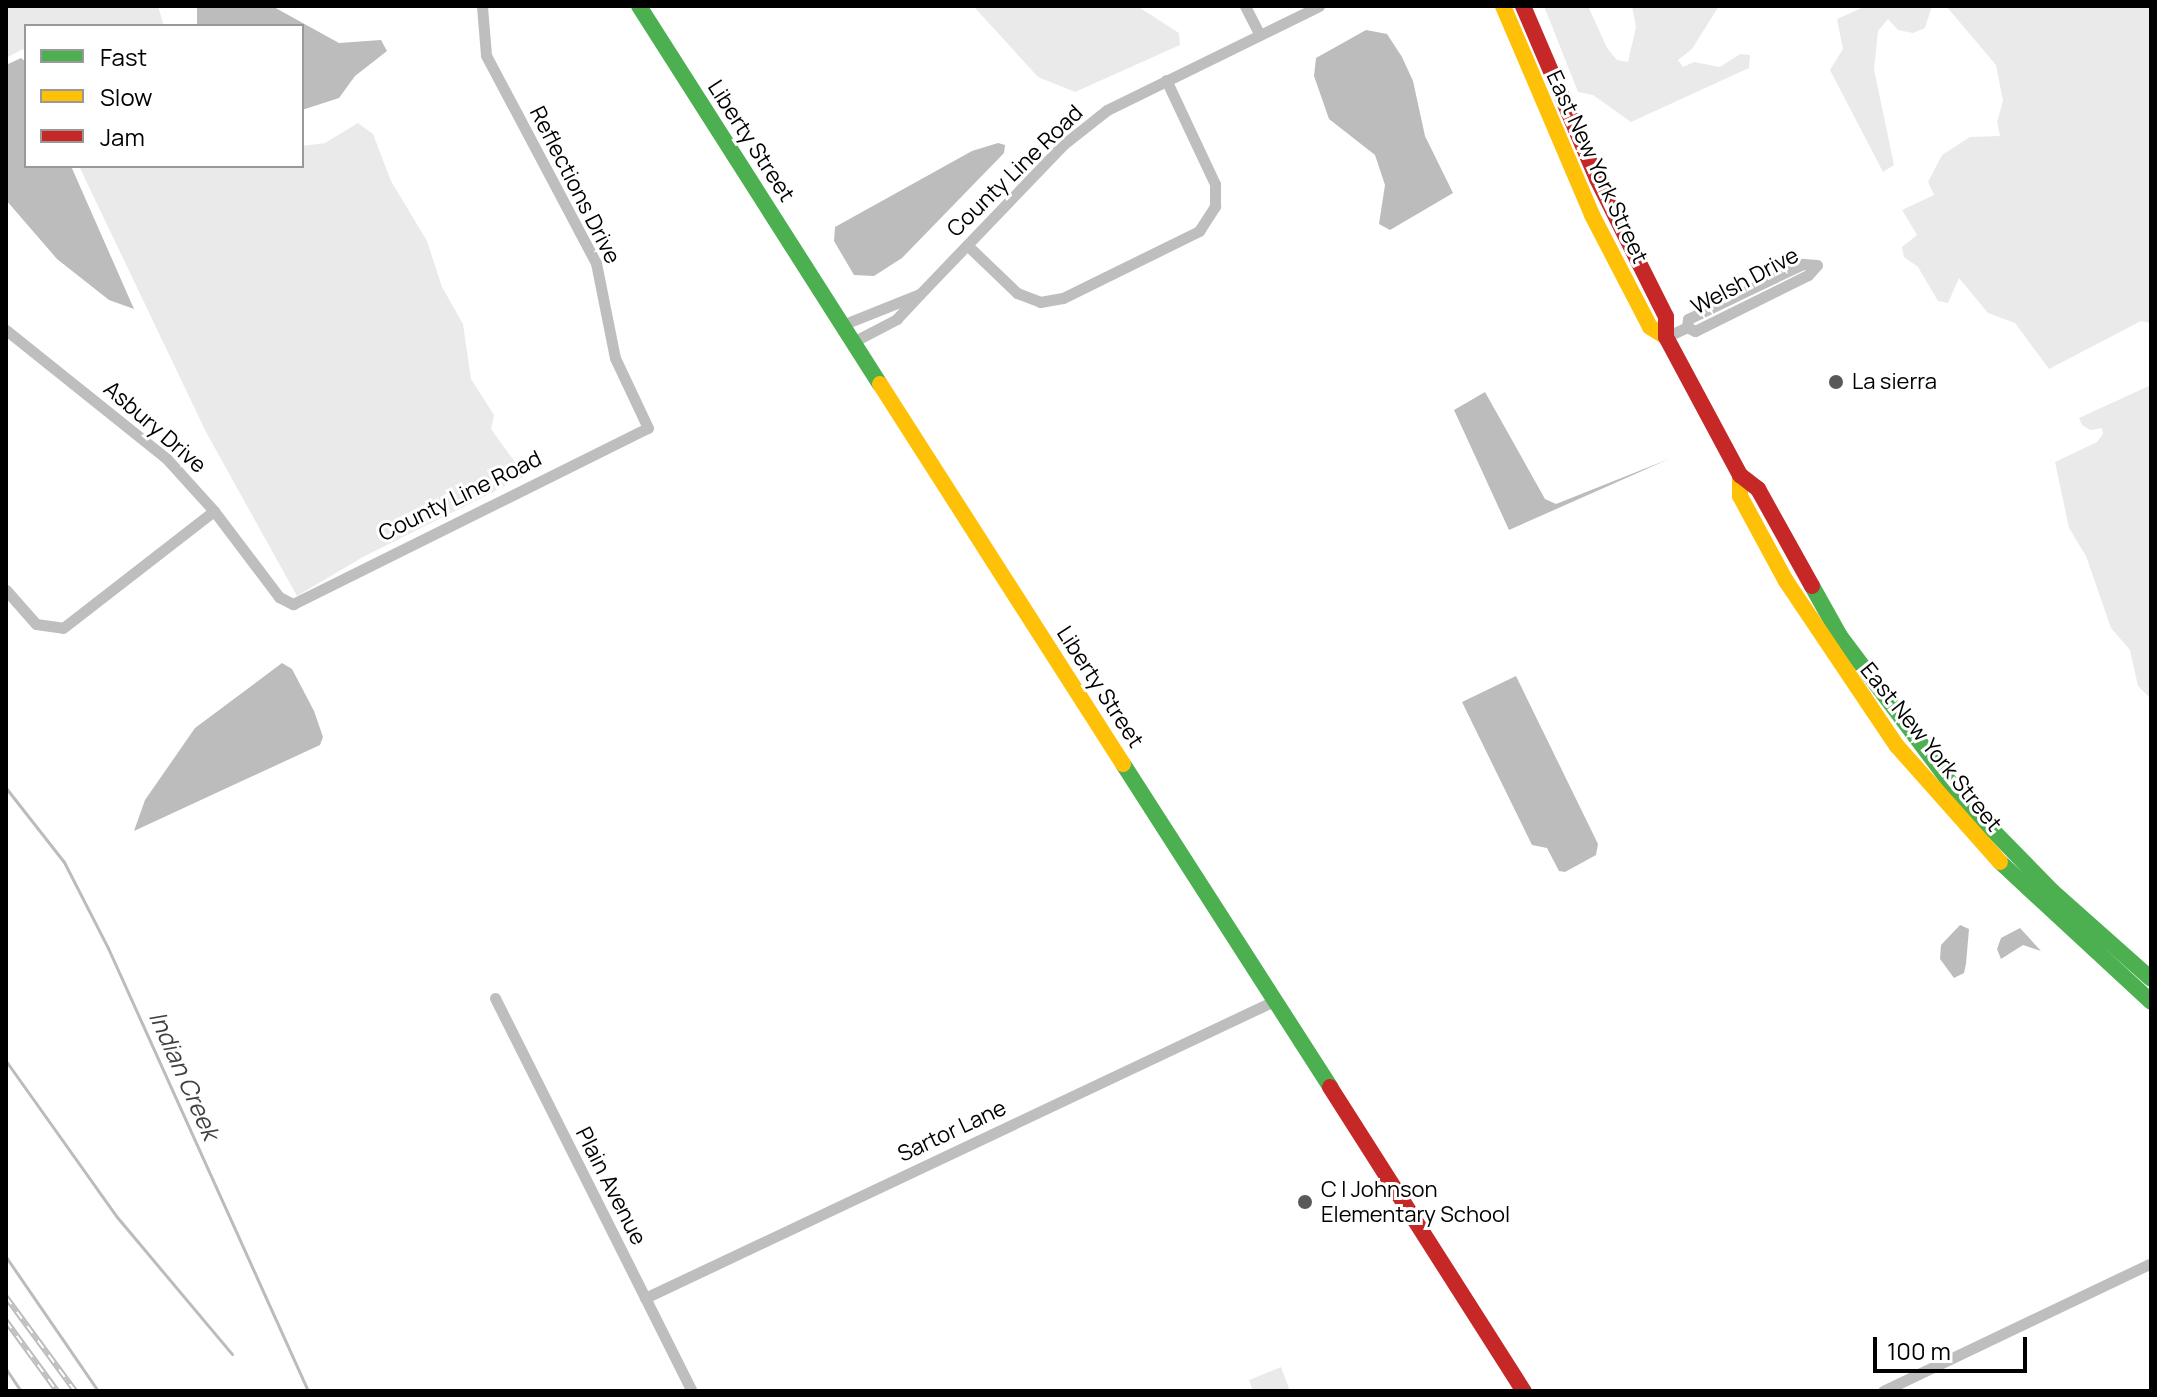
<!DOCTYPE html>
<style>
body{margin:0}
#map{position:relative;width:2157px;height:1397px;overflow:hidden;background:#fff;font-family:Manrope,sans-serif}
div>[style]{position:absolute}
.green>*{inset:0;background:#eaeaea}
.water>*{inset:0;background:#bcbcbc}
.stream>*{height:3px;margin:-1.5px;padding:0 1.5px;transform-origin:1.5px;border-radius:1.5px;background:#bcbcbc}
.street>*{height:11px;margin:-5.5px;padding:0 5.5px;transform-origin:5.5px;border-radius:5.5px;background:#bebebe}
.fast>*{height:16px;margin:-8px;padding:0 8px;transform-origin:8px;border-radius:8px;background:#4caf50}
.slow>*{height:16px;margin:-8px;padding:0 8px;transform-origin:8px;border-radius:8px;background:#ffc107}
.jam>*{height:16px;margin:-8px;padding:0 8px;transform-origin:8px;border-radius:8px;background:#c62828}
.rail>*{height:6px;margin-top:-3px;transform-origin:0;background:repeating-linear-gradient(90deg,#fff 0 9px,#bdbdbd 0 18px);box-sizing:border-box;border-block:2px solid #bdbdbd}
.dots>*{width:22px;height:22px;translate:-50% -50%;box-sizing:border-box;border:4px solid #fff;border-radius:50%}
span{translate:-50% -50%;white-space:nowrap;text-align:center;line-height:1.15;-webkit-text-stroke:6px #fff;paint-order:stroke}
.street-label{font-size:22px;color:#000}
.poi-label{font-size:22px;color:#000}
.left{translate:0 -50%;text-align:left}
.water-label{font-size:24px;color:#414141;font-style:italic}
.frame{position:absolute;inset:0;border:8px solid #000;pointer-events:none}
.legend{position:absolute;left:24px;top:24px;width:280px;height:144px;box-sizing:border-box;background:#fff;border:2px solid #999;margin:0;padding:10px 14px;list-style:none;font-size:24px;color:#000}
.legend li{display:flex;align-items:center;gap:16px;height:40px}
.legend b{width:40px;border:2px solid #999}
.scale{position:absolute;left:1873px;top:1337px;width:154px;height:36px;box-sizing:border-box;border:4px solid #000;border-top:0;padding-left:10px;font-size:24px;line-height:28px;white-space:nowrap;color:#000;-webkit-text-stroke:6px #fff;paint-order:stroke}
</style>
<div id="map">
<div class="green">
<div style="clip-path:polygon(6px 6px,158px 6px,164px 26px,26px 26px,26px 54px,23px 49px,6px 58px)"></div>
<div style="clip-path:polygon(1137px 6px,1179px 33px,1180px 45px,1075px 92px,1038px 77px,975px 8px)"></div>
<div style="clip-path:polygon(1544px 6px,1588px 6px,1607px 48px,1617px 60px,1628px 62px,1636px 27px,1632px 6px,1719px 6px,1692px 49px,1678px 60px,1683px 67px,1694px 62px,1720px 67px,1740px 54px,1750px 55px,1749px 68px,1631px 122px,1593px 95px,1578px 92px)"></div>
<div style="clip-path:polygon(1866px 6px,1932px 6px,1925px 28px,1913px 33px,1898px 30px,1888px 19px,1878px 31px,1874px 69px,1894px 165px,1883px 172px,1830px 70px,1843px 49px,1837px 19px)"></div>
<div style="clip-path:polygon(1946px 6px,2151px 6px,2151px 323px,2141px 321px,2049px 369px,2015px 323px,1988px 313px,1959px 278px,1948px 303px,1938px 301px,1918px 267px,1904px 257px,1902px 247px,1917px 235px,1902px 210px,1934px 195px,1928px 182px,1942px 155px,1970px 137px,2000px 136px,1997px 122px,2003px 101px,1996px 65px)"></div>
<div style="clip-path:polygon(358px 123px,373px 134px,391px 181px,427px 241px,442px 287px,463px 324px,471px 379px,494px 415px,491px 429px,525px 476px,363px 557px,297px 596px,206px 432px,79px 166px,302px 166px,302px 146px,325px 143px)"></div>
<div style="clip-path:polygon(2151px 385px,2151px 699px,2138px 686px,2130px 650px,2111px 628px,2086px 556px,2069px 528px,2055px 462px,2097px 442px,2103px 434px,2102px 428px,2090px 430px,2082px 425px,2079px 418px)"></div>
<div style="clip-path:polygon(1281px 1367px,1290px 1391px,1253px 1391px,1249px 1380px)"></div>
</div>
<div class="water">
<div style="clip-path:polygon(197px 6px,272px 6px,339px 43px,381px 40px,387px 51px,355px 76px,339px 98px,302px 110px,302px 26px,197px 26px)"></div>
<div style="clip-path:polygon(1366px 30px,1387px 34px,1402px 57px,1413px 81px,1425px 136px,1453px 193px,1390px 230px,1379px 224px,1385px 185px,1375px 155px,1329px 119px,1314px 76px,1316px 58px)"></div>
<div style="clip-path:polygon(21px 58px,26px 62px,26px 166px,71px 166px,134px 309px,109px 300px,57px 259px,6px 200px,6px 65px)"></div>
<div style="clip-path:polygon(998px 143px,1005px 145px,1004px 153px,902px 258px,874px 276px,854px 275px,834px 241px,835px 227px,972px 151px)"></div>
<div style="clip-path:polygon(1485px 392px,1545px 499px,1556px 504px,1669px 459px,1509px 530px,1454px 410px)"></div>
<div style="clip-path:polygon(282px 663px,292px 669px,314px 711px,323px 737px,320px 745px,134px 831px,145px 800px,195px 728px)"></div>
<div style="clip-path:polygon(1516px 676px,1598px 844px,1596px 855px,1565px 872px,1559px 871px,1547px 848px,1532px 845px,1462px 702px)"></div>
<div style="clip-path:polygon(1960px 925px,1969px 929px,1966px 964px,1964px 973px,1954px 978px,1940px 959px,1941px 945px)"></div>
<div style="clip-path:polygon(2020px 928px,2041px 951px,2023px 945px,2001px 959px,1997px 949px,2001px 938px)"></div>
</div>
<div class="stream">
<div style="left:6px;top:788px;width:94px;rotate:51.9deg"></div>
<div style="left:64px;top:862px;width:97px;rotate:62.9deg"></div>
<div style="left:108px;top:948px;width:486px;rotate:65.7deg"></div>
<div style="left:6px;top:1061px;width:191px;rotate:54.6deg"></div>
<div style="left:117px;top:1217px;width:179px;rotate:50deg"></div>
<div style="left:6px;top:1257px;width:163px;rotate:55.5deg"></div>
<div style="left:6px;top:1369px;width:27px;rotate:56deg"></div>
</div>
<div class="street">
<div style="left:1245px;top:6px;width:31px;rotate:63deg"></div>
<div style="left:967px;top:245px;width:69px;rotate:43.8deg"></div>
<div style="left:1017px;top:293px;width:25px;rotate:21deg"></div>
<div style="left:1040px;top:302px;width:23px;rotate:-10deg"></div>
<div style="left:1063px;top:298px;width:152px;rotate:-26.2deg"></div>
<div style="left:1199px;top:231px;width:30px;rotate:-57deg"></div>
<div style="left:1215px;top:206px;width:22px;rotate:-90deg"></div>
<div style="left:1215px;top:184px;width:115px;rotate:-115.2deg"></div>
<div style="left:920px;top:294px;width:208px;rotate:-46.2deg"></div>
<div style="left:1064px;top:144px;width:55px;rotate:-38.3deg"></div>
<div style="left:1107px;top:110px;width:236px;rotate:-26.1deg"></div>
<div style="left:842px;top:325px;width:84px;rotate:-21.7deg"></div>
<div style="left:920px;top:294px;width:34px;rotate:133deg"></div>
<div style="left:897px;top:319px;width:50px;rotate:152.4deg"></div>
<div style="left:1687px;top:327px;width:8px;rotate:-83deg"></div>
<div style="left:1688px;top:319px;width:69px;rotate:-25.8deg"></div>
<div style="left:1750px;top:289px;width:59px;rotate:-25.3deg"></div>
<div style="left:1803px;top:264px;width:14px;rotate:4deg"></div>
<div style="left:6px;top:330px;width:206px;rotate:38.7deg"></div>
<div style="left:167px;top:459px;width:70px;rotate:47.9deg"></div>
<div style="left:214px;top:511px;width:108px;rotate:52.9deg"></div>
<div style="left:279px;top:597px;width:16px;rotate:27deg"></div>
<div style="left:293px;top:604px;width:396px;rotate:-26.4deg"></div>
<div style="left:648px;top:428px;width:77px;rotate:-115.2deg"></div>
<div style="left:615px;top:358px;width:97px;rotate:-101.3deg"></div>
<div style="left:596px;top:263px;width:235px;rotate:-117.9deg"></div>
<div style="left:486px;top:55px;width:49px;rotate:-94.7deg"></div>
<div style="left:1666px;top:337px;width:23px;rotate:-25deg"></div>
<div style="left:1687px;top:327px;width:9px;rotate:27deg"></div>
<div style="left:1695px;top:331px;width:126px;rotate:-26.4deg"></div>
<div style="left:1808px;top:275px;width:13px;rotate:-48deg"></div>
<div style="left:6px;top:590px;width:45px;rotate:48.6deg"></div>
<div style="left:36px;top:624px;width:27px;rotate:8deg"></div>
<div style="left:63px;top:628px;width:191px;rotate:-37.8deg"></div>
<div style="left:495px;top:998px;width:440px;rotate:63.4deg"></div>
<div style="left:645px;top:1298px;width:698px;rotate:-25.28deg"></div>
<div style="left:1883px;top:1391px;width:297px;rotate:-25.5deg"></div>
</div>
<div class="fast">
<div style="left:639px;top:6px;width:448px;rotate:57.5deg"></div>
<div style="left:1812px;top:586px;width:57px;rotate:60.8deg"></div>
<div style="left:1840px;top:636px;width:205px;rotate:53.1deg"></div>
<div style="left:1963px;top:800px;width:127px;rotate:45.6deg"></div>
<div style="left:2052px;top:891px;width:132px;rotate:41.6deg"></div>
<div style="left:1123px;top:764px;width:384px;rotate:57.3deg"></div>
<div style="left:2000px;top:862px;width:206px;rotate:42.8deg"></div>
</div>
<div class="slow">
<div style="left:1503px;top:6px;width:227px;rotate:66.9deg"></div>
<div style="left:1592px;top:215px;width:126px;rotate:62.6deg"></div>
<div style="left:1650px;top:327px;width:19px;rotate:32deg"></div>
<div style="left:880px;top:384px;width:451px;rotate:57.4deg"></div>
<div style="left:1740px;top:475px;width:21px;rotate:90deg"></div>
<div style="left:1740px;top:496px;width:97px;rotate:61.6deg"></div>
<div style="left:1786px;top:581px;width:199px;rotate:56.1deg"></div>
<div style="left:1897px;top:746px;width:155px;rotate:48.4deg"></div>
</div>
<div class="jam">
<div style="left:1523px;top:6px;width:188px;rotate:66.8deg"></div>
<div style="left:1597px;top:179px;width:154px;rotate:63.4deg"></div>
<div style="left:1666px;top:317px;width:20px;rotate:90deg"></div>
<div style="left:1666px;top:337px;width:157px;rotate:61.8deg"></div>
<div style="left:1740px;top:475px;width:23px;rotate:38deg"></div>
<div style="left:1758px;top:489px;width:111px;rotate:60.9deg"></div>
<div style="left:1330px;top:1087px;width:361px;rotate:57.5deg"></div>
</div>
<div class="rail">
<div style="left:6px;top:1297px;width:117px;rotate:53.7deg"></div>
<div style="left:6px;top:1321px;width:87px;rotate:53.9deg"></div>
</div>
<div class="dots">
<div style="left:1836px;top:382px;background:#595959"></div>
<div style="left:1305px;top:1202px;background:#595959"></div>
</div>
<div class="street-label">
<span style="left:751px;top:141px;rotate:57deg">Liberty Street</span>
<span style="left:1597px;top:167px;rotate:65deg">East New York Street</span>
<span style="left:1015px;top:171px;rotate:-44deg">County Line Road</span>
<span style="left:575px;top:185px;rotate:63deg">Reflections Drive</span>
<span style="left:1745px;top:281px;rotate:-28deg">Welsh Drive</span>
<span style="left:155px;top:427px;rotate:41deg">Asbury Drive</span>
<span style="left:460px;top:496px;rotate:-26deg">County Line Road</span>
<span style="left:1100px;top:687px;rotate:57deg">Liberty Street</span>
<span style="left:1931px;top:747px;rotate:51deg">East New York Street</span>
<span style="left:952px;top:1131px;rotate:-25deg">Sartor Lane</span>
<span style="left:611px;top:1186px;rotate:63deg">Plain Avenue</span>
</div>
<div class="poi-label">
<span class="left" style="left:1852px;top:382px">La sierra</span>
<span class="left" style="left:1321px;top:1202px">C I Johnson<br>Elementary School</span>
</div>
<div class="water-label">
<span style="left:185px;top:1075px;rotate:66deg">Indian Creek</span>
</div>
<div class="frame"></div>
<ul class="legend">
<li><b style="height:10px;background:#4caf50"></b>Fast</li>
<li><b style="height:10px;background:#ffc107"></b>Slow</li>
<li><b style="height:10px;background:#c62828"></b>Jam</li>
</ul>
<div class="scale">100 m</div>
</div>
